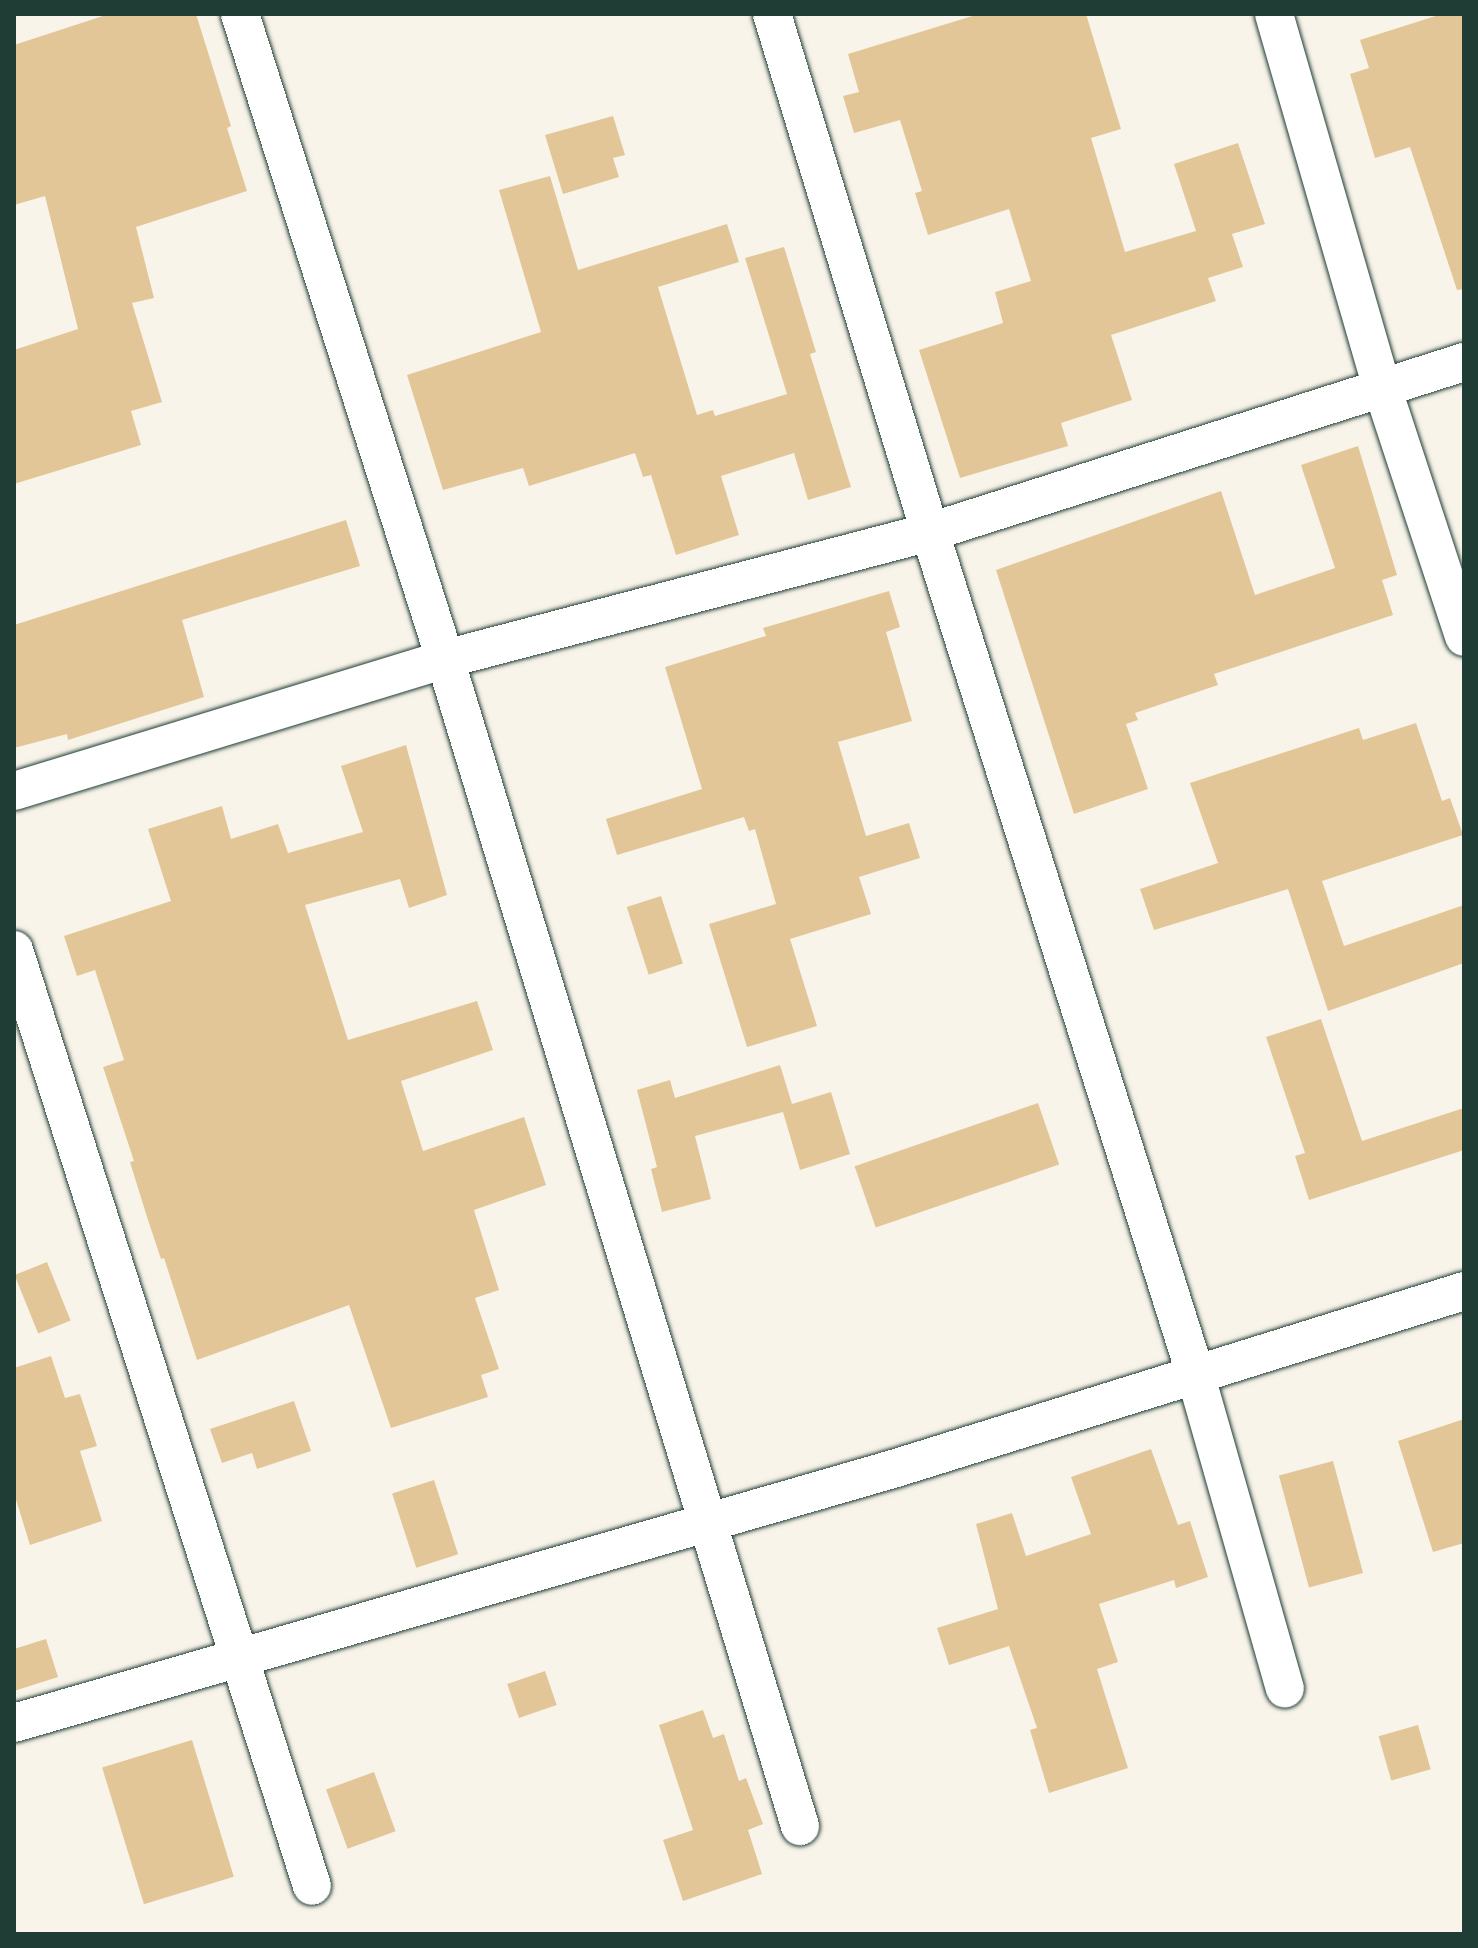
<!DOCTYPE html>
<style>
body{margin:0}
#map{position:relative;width:1478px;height:1948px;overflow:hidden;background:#f9f4ea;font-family:Mynerve,sans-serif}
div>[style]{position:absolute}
.building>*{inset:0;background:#e3c697;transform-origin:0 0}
.roads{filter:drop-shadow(0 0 2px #1f3d34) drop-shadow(0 0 2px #1f3d34)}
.street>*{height:38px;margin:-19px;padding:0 19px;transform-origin:19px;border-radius:19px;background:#fff}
span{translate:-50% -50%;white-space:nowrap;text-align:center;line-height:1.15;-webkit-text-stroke:6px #fff;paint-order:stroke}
.frame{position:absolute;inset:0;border:16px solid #1f3d34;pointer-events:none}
</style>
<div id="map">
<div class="building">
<div style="clip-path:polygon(109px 14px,196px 14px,231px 126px,227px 128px,247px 191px,136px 227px,154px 298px,132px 303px,162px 402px,131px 411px,141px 445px,14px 484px,14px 350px,78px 329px,45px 196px,14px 205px,14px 45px)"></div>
<div style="clip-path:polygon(979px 14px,1086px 14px,1121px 129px,1091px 138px,1125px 252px,1196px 231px,1174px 164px,1238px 143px,1265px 224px,1232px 234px,1243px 267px,1208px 278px,1216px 301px,1111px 335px,1132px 400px,1061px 423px,1068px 446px,960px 478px,919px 350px,1003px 323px,995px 292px,1031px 281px,1009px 209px,928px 235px,915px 193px,922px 191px,900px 120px,854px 133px,843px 96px,859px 92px,848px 54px)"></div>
<div style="clip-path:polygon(1442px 14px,1464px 14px,1464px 289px,1457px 290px,1410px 147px,1375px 158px,1350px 74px,1369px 68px,1360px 40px)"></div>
<div style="clip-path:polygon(613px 116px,625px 155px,613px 158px,619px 177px,563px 194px,545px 135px)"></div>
<div style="clip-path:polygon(550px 176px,578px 270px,727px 224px,739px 262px,658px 287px,697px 415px,713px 410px,715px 416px,787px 394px,745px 258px,784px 247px,816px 352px,810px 354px,851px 487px,808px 500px,794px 453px,721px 476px,739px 535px,676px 555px,651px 475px,643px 477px,635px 453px,529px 486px,523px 468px,443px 490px,407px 375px,541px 332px,499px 190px)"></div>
<div style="clip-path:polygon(1358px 446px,1397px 575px,1382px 580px,1393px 615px,1214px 674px,1218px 685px,1135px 713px,1138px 720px,1126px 724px,1148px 789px,1074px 814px,996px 570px,1221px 491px,1255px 595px,1335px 568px,1301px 465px)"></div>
<div style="clip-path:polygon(346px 520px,360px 566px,182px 620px,204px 697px,68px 740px,67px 734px,14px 748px,14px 625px)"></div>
<div style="clip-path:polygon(889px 591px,900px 627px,886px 632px,912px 721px,838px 742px,866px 836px,909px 823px,920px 858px,859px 877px,871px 914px,790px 939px,817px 1026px,747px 1047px,709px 924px,776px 904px,755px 829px,749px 831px,744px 817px,617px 855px,606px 819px,702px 789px,665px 667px,766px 636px,763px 628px)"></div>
<div style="clip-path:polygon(1416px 723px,1442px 801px,1450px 798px,1463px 835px,1322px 881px,1344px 946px,1464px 905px,1464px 963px,1328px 1011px,1288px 889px,1154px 930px,1140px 889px,1218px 863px,1190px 783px,1359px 728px,1363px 740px)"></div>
<div style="clip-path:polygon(406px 745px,447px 895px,409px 908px,400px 879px,305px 905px,348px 1040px,477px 1001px,493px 1050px,401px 1081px,423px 1151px,524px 1117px,546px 1185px,474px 1210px,499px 1290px,475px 1298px,499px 1369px,481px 1375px,488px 1397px,391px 1428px,349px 1305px,197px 1360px,164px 1258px,161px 1259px,147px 1217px,130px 1162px,134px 1161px,103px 1067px,124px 1060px,95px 970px,77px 976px,64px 936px,171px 901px,148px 829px,222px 806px,231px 839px,278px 824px,288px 853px,363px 832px,341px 766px)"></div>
<div style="left:661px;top:896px;width:71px;height:36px;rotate:72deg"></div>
<div style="clip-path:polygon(1321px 1019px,1362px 1141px,1464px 1108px,1464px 1150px,1309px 1200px,1295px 1156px,1305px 1153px,1266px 1037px)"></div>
<div style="clip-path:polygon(780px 1065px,792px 1104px,831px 1092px,850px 1154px,800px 1170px,783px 1112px,695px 1136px,711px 1199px,662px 1212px,651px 1169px,657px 1167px,637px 1090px,670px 1080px,675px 1098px)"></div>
<div style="left:1038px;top:1103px;width:65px;height:194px;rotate:71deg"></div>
<div style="left:47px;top:1262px;width:63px;height:35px;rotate:68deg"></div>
<div style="clip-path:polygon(51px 1356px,65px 1398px,80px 1394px,97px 1446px,80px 1451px,102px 1521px,30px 1545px,14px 1493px,14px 1368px)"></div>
<div style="clip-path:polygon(294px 1401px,311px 1451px,257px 1469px,252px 1453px,222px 1463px,210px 1429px)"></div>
<div style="clip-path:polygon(1464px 1419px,1464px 1543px,1433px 1552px,1398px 1441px)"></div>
<div style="clip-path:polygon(1151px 1449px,1178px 1525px,1190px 1521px,1208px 1577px,1176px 1588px,1174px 1580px,1099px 1604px,1118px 1662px,1097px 1669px,1128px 1768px,1049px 1793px,1030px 1730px,1037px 1728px,1009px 1646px,949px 1665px,937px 1628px,998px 1609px,976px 1524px,1012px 1513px,1026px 1556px,1091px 1534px,1071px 1477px)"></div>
<div style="left:1333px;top:1461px;width:116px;height:56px;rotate:75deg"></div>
<div style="left:434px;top:1480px;width:78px;height:44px;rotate:72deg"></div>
<div style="clip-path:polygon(46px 1639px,58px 1677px,14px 1691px,14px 1649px)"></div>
<div style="left:545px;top:1671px;width:36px;height:40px;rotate:71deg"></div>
<div style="clip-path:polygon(703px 1710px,713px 1738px,724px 1734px,739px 1781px,746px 1778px,763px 1824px,748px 1830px,762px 1874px,683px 1901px,663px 1840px,693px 1830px,659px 1725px)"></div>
<div style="left:1418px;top:1725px;width:46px;height:41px;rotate:74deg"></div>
<div style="left:192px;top:1740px;width:143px;height:94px;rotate:73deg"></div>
<div style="left:374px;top:1772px;width:63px;height:51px;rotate:70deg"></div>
</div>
<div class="roads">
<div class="street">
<div style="left:240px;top:14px;width:677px;rotate:72.37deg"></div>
<div style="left:445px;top:659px;width:1220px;rotate:73.08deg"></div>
<div style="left:772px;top:14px;width:542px;rotate:73.04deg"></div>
<div style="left:930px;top:532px;width:882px;rotate:72.51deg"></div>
<div style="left:1195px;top:1373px;width:328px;rotate:74.1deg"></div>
<div style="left:1274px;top:14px;width:388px;rotate:73.9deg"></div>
<div style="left:1382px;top:387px;width:263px;rotate:71.8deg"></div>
<div style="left:14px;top:791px;width:451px;rotate:-17deg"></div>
<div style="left:445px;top:659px;width:501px;rotate:-14.67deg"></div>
<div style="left:930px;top:532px;width:560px;rotate:-17.66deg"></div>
<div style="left:14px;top:950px;width:982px;rotate:72.34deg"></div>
<div style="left:14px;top:1723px;width:915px;rotate:-16.12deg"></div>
<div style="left:893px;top:1469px;width:598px;rotate:-17.31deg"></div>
</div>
</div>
<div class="frame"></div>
</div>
